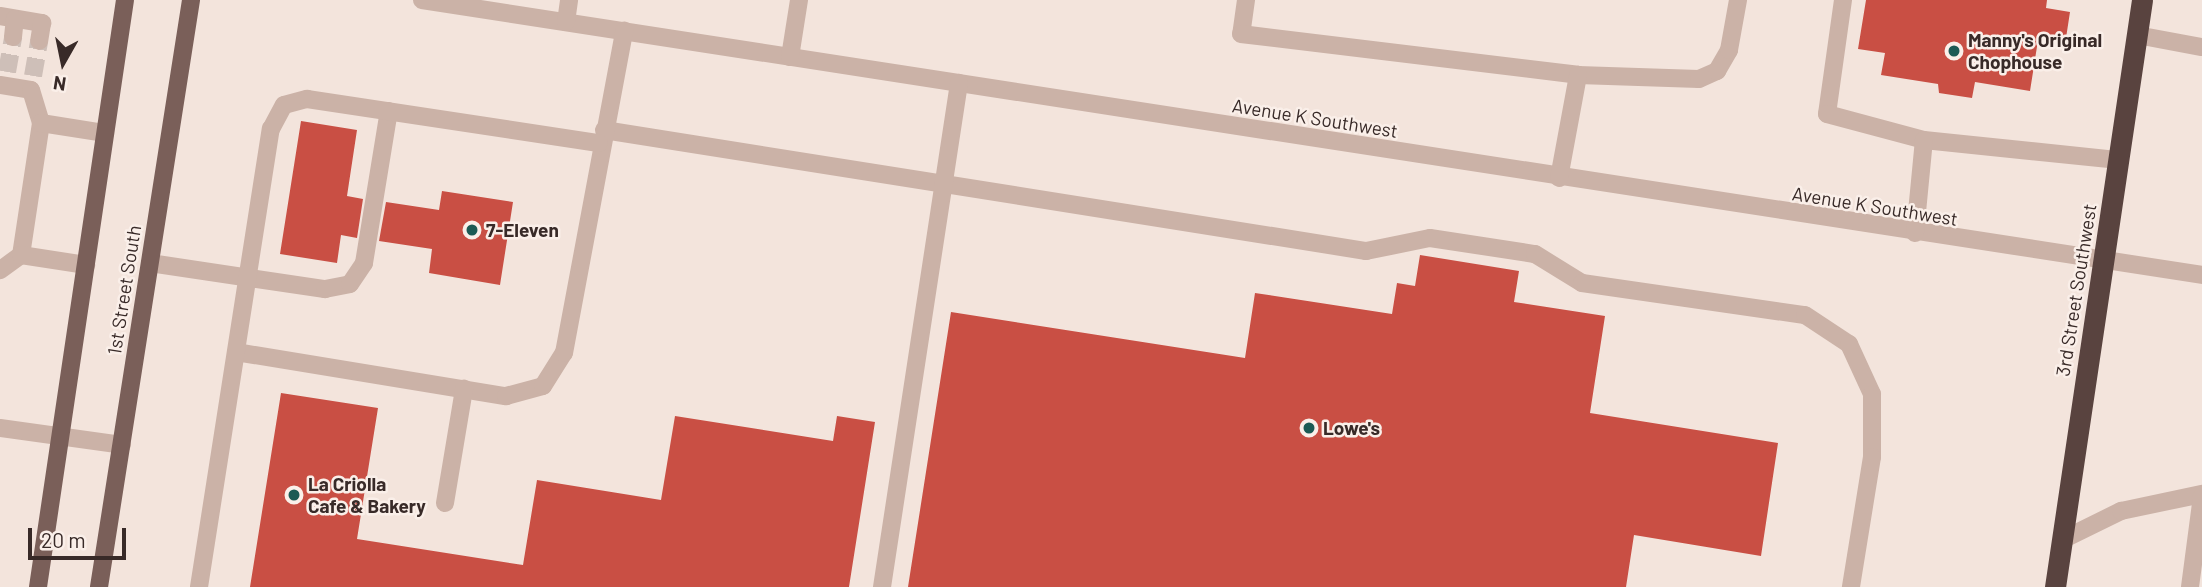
<!DOCTYPE html>
<style>
body{margin:0}
#map{position:relative;width:2202px;height:587px;overflow:hidden;background:#f3e4dc;font-family:Barlow,sans-serif}
div>[style]{position:absolute}
.building>*{inset:0;background:#c94f44}
.minor-tunnel>*{height:18px;margin-top:-9px;transform-origin:0;background:repeating-linear-gradient(90deg,#cebfb8 0 18px,transparent 0 27px)}
.minor>*{height:18px;margin:-9px;padding:0 9px;transform-origin:9px;border-radius:9px;background:#cbb2a7}
.major>*{height:18px;margin:-9px;padding:0 9px;transform-origin:9px;border-radius:9px;background:#7a5f59}
.highway>*{height:21px;margin:-10.5px;padding:0 10.5px;transform-origin:10.5px;border-radius:10.5px;background:#59433f}
.dots>*{width:19px;height:19px;translate:-50% -50%;box-sizing:border-box;border:4px solid #faefe9;border-radius:50%}
span{translate:-50% -50%;white-space:nowrap;text-align:center;line-height:1.15;-webkit-text-stroke:5px #faefe9;paint-order:stroke}
.poi-label{font-size:19px;color:#382a28;font-weight:700}
.left{translate:0 -50%;text-align:left}
.street-label{font-size:19px;color:#382a28}
.north{position:absolute;left:28px;top:28px;width:70px;height:70px;-webkit-text-stroke:5px #faefe9;paint-order:stroke;rotate:189deg;font-size:19px;font-weight:700;line-height:28px;text-align:center;color:#382a28}
.north::after{content:'';display:block;margin:auto;width:24px;height:32px;background:#382a28;clip-path:polygon(50% 0,100% 100%,50% 72%,0 100%)}
.scale{position:absolute;left:28px;top:528px;width:98px;height:32px;box-sizing:border-box;border:4px solid #382a28;border-top:0;padding-left:9px;font-size:21px;line-height:24px;white-space:nowrap;color:#382a28;-webkit-text-stroke:5px #faefe9;paint-order:stroke}
</style>
<div id="map">
<div class="building">
<div style="clip-path:polygon(1866px 0,2047px 0,2046px 8px,2070px 12px,2066px 38px,2039px 34px,2030px 91px,1975px 82px,1972px 98px,1939px 93px,1938px 84px,1881px 75px,1885px 53px,1858px 49px)"></div>
<div style="clip-path:polygon(301px 121px,357px 130px,347px 196px,363px 199px,357px 238px,341px 235px,337px 263px,280px 254px)"></div>
<div style="clip-path:polygon(442px 191px,513px 202px,500px 285px,429px 273px,432px 249px,379px 241px,386px 202px,439px 210px)"></div>
<div style="clip-path:polygon(1420px 255px,1519px 271px,1514px 302px,1605px 316px,1590px 413px,1778px 443px,1761px 556px,1634px 535px,1626px 587px,908px 587px,951px 312px,1245px 358px,1255px 293px,1392px 314px,1397px 283px,1415px 286px)"></div>
<div style="clip-path:polygon(281px 393px,378px 408px,357px 539px,523px 565px,537px 480px,661px 500px,675px 416px,833px 441px,837px 416px,875px 422px,849px 587px,250px 587px)"></div>
</div>
<div class="minor-tunnel">
<div style="left:7px;top:72px;width:36px;rotate:-80deg"></div>
<div style="left:33px;top:76px;width:36px;rotate:-80deg"></div>
</div>
<div class="minor">
<div style="left:422px;top:0;width:1801px;rotate:8.78deg"></div>
<div style="left:1246px;top:0;width:34px;rotate:98deg"></div>
<div style="left:1241px;top:34px;width:339px;rotate:6.9deg"></div>
<div style="left:1578px;top:75px;width:121px;rotate:1.9deg"></div>
<div style="left:1699px;top:79px;width:20px;rotate:-24deg"></div>
<div style="left:1717px;top:71px;width:24px;rotate:-60deg"></div>
<div style="left:1729px;top:50px;width:51px;rotate:-79.8deg"></div>
<div style="left:1843px;top:0;width:115px;rotate:98deg"></div>
<div style="left:1827px;top:114px;width:100px;rotate:15deg"></div>
<div style="left:1924px;top:140px;width:196px;rotate:5.9deg"></div>
<div style="left:0;top:16px;width:43px;rotate:9.5deg"></div>
<div style="left:42px;top:23px;width:18px;rotate:99deg"></div>
<div style="left:566px;top:22px;width:22px;rotate:-82deg"></div>
<div style="left:2137px;top:35px;width:66px;rotate:10.5deg"></div>
<div style="left:13px;top:37px;width:18px;rotate:-84deg"></div>
<div style="left:790px;top:57px;width:58px;rotate:-81deg"></div>
<div style="left:0;top:85px;width:31px;rotate:9deg"></div>
<div style="left:31px;top:90px;width:34px;rotate:73deg"></div>
<div style="left:41px;top:123px;width:134px;rotate:98.6deg"></div>
<div style="left:21px;top:255px;width:26px;rotate:144deg"></div>
<div style="left:41px;top:123px;width:65px;rotate:8.9deg"></div>
<div style="left:604px;top:130px;width:772px;rotate:9.02deg"></div>
<div style="left:1366px;top:251px;width:65px;rotate:-11.5deg"></div>
<div style="left:1430px;top:238px;width:106px;rotate:8.7deg"></div>
<div style="left:1535px;top:254px;width:55px;rotate:31.7deg"></div>
<div style="left:1582px;top:283px;width:225px;rotate:8.2deg"></div>
<div style="left:1805px;top:315px;width:53px;rotate:33.4deg"></div>
<div style="left:1849px;top:344px;width:55px;rotate:65.3deg"></div>
<div style="left:1872px;top:394px;width:63px;rotate:90deg"></div>
<div style="left:1872px;top:457px;width:132px;rotate:99.2deg"></div>
<div style="left:1559px;top:178px;width:105px;rotate:-79.5deg"></div>
<div style="left:1915px;top:233px;width:93px;rotate:-84.5deg"></div>
<div style="left:21px;top:255px;width:66px;rotate:8.7deg"></div>
<div style="left:150px;top:263px;width:177px;rotate:8.5deg"></div>
<div style="left:325px;top:289px;width:25px;rotate:-11deg"></div>
<div style="left:350px;top:284px;width:25px;rotate:-56deg"></div>
<div style="left:364px;top:263px;width:154px;rotate:-80.7deg"></div>
<div style="left:236px;top:352px;width:274px;rotate:9.3deg"></div>
<div style="left:506px;top:396px;width:38px;rotate:-15deg"></div>
<div style="left:543px;top:386px;width:39px;rotate:-58deg"></div>
<div style="left:564px;top:353px;width:328px;rotate:-79.4deg"></div>
<div style="left:0;top:428px;width:123px;rotate:7.9deg"></div>
<div style="left:445px;top:503px;width:116px;rotate:-80.5deg"></div>
<div style="left:2062px;top:540px;width:66px;rotate:-26.2deg"></div>
<div style="left:2121px;top:511px;width:83px;rotate:-11.9deg"></div>
<div style="left:199px;top:587px;width:464px;rotate:-81.1deg"></div>
<div style="left:271px;top:129px;width:27px;rotate:-62deg"></div>
<div style="left:284px;top:105px;width:24px;rotate:-15deg"></div>
<div style="left:307px;top:99px;width:295px;rotate:8.6deg"></div>
<div style="left:882px;top:587px;width:510px;rotate:-81.31deg"></div>
<div style="left:2190px;top:587px;width:92px;rotate:-82.5deg"></div>
</div>
<div class="major">
<div style="left:38px;top:587px;width:593px;rotate:-81.57deg"></div>
<div style="left:99px;top:587px;width:594px;rotate:-81.09deg"></div>
</div>
<div class="highway">
<div style="left:2055px;top:587px;width:593px;rotate:-81.57deg"></div>
</div>
<div class="dots">
<div style="left:1954px;top:51px;background:#1c5a54"></div>
<div style="left:472px;top:230px;background:#1c5a54"></div>
<div style="left:1309px;top:428px;background:#1c5a54"></div>
<div style="left:294px;top:495px;background:#1c5a54"></div>
</div>
<div class="poi-label">
<span class="left" style="left:1968px;top:51px">Manny's Original<br>Chophouse</span>
<span class="left" style="left:486px;top:230px">7-Eleven</span>
<span class="left" style="left:1323px;top:428px">Lowe's</span>
<span class="left" style="left:308px;top:495px">La Criolla<br>Cafe &amp; Bakery</span>
</div>
<div class="street-label">
<span style="left:1315px;top:118px;rotate:9deg">Avenue K Southwest</span>
<span style="left:1875px;top:206px;rotate:9deg">Avenue K Southwest</span>
<span style="left:124px;top:290px;rotate:-81deg">1st Street South</span>
<span style="left:2076px;top:290px;rotate:-81deg">3rd Street Southwest</span>
</div>
<div class="north">N</div>
<div class="scale">20 m</div>
</div>
